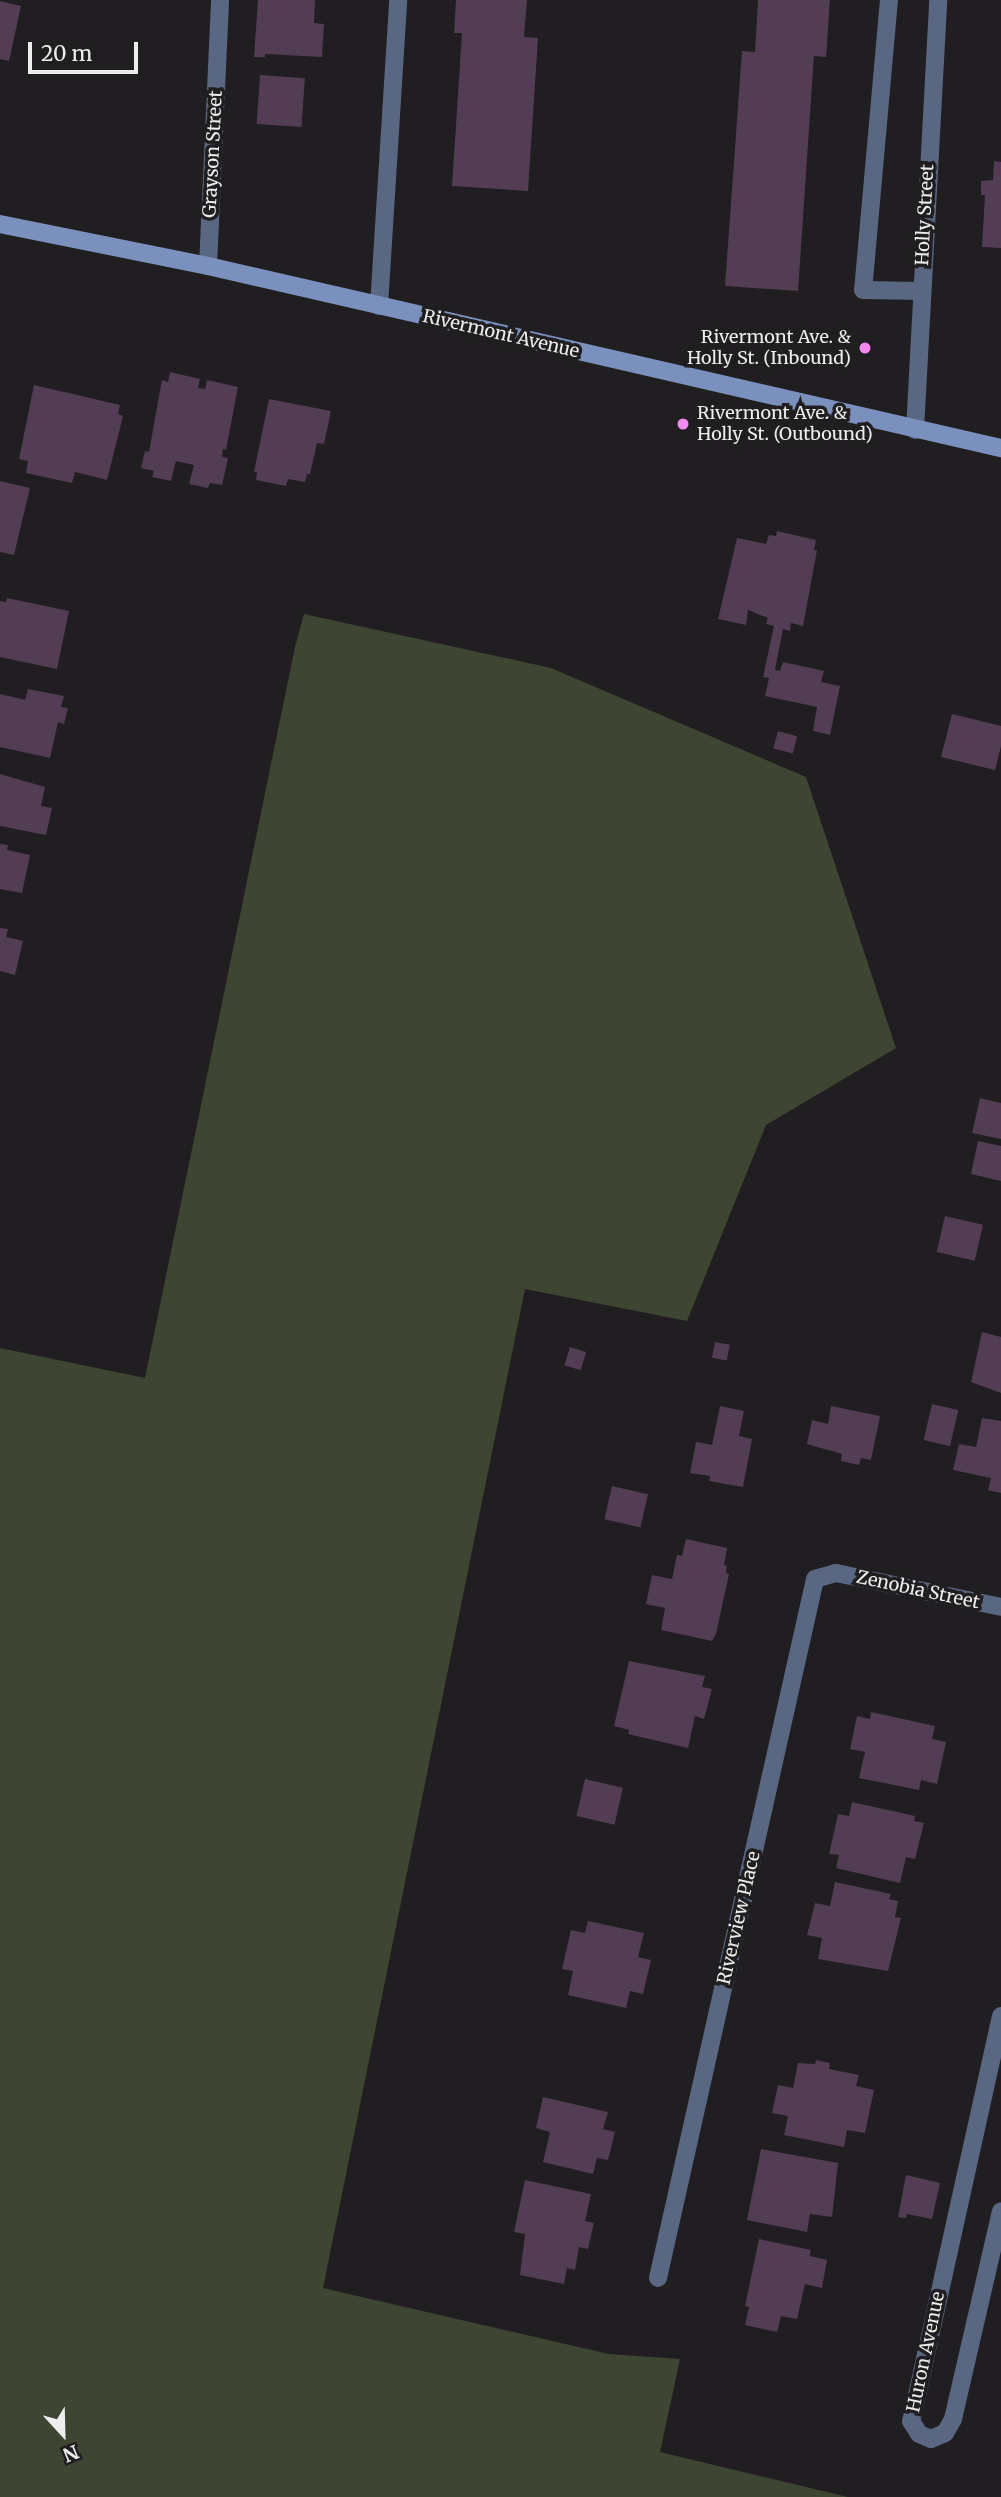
<!DOCTYPE html>
<style>
body{margin:0}
#map{position:relative;width:1001px;height:2497px;overflow:hidden;background:#201e20;font-family:Merriweather,serif}
div>[style]{position:absolute}
.green>*{inset:0;background:#3f4533}
.building>*{inset:0;background:#523d54;transform-origin:0 0}
.service>*{height:18px;margin:-9px;padding:0 9px;transform-origin:9px;border-radius:9px;background:#5a6783}
.minor>*{height:18px;margin:-9px;padding:0 9px;transform-origin:9px;border-radius:9px;background:#5a6783}
.secondary>*{height:18px;margin:-9px;padding:0 9px;transform-origin:9px;border-radius:9px;background:#7a90bd}
.dots>*{width:19px;height:19px;translate:-50% -50%;box-sizing:border-box;border:4px solid #201e20;border-radius:50%}
span{translate:-50% -50%;white-space:nowrap;text-align:center;line-height:1.15;-webkit-text-stroke:7px #201e20;paint-order:stroke}
.street-label{font-size:18px;color:#eeedee}
.poi-label{font-size:18px;color:#eeedee}
.right{translate:-100% -50%;text-align:right}
.left{translate:0 -50%;text-align:left}
.north{position:absolute;left:28px;top:2399px;width:70px;height:70px;-webkit-text-stroke:5px #201e20;paint-order:stroke;rotate:158deg;font-size:19px;font-weight:700;line-height:28px;text-align:center;color:#eeedee}
.north::after{content:'';display:block;margin:auto;width:24px;height:32px;background:#eeedee;clip-path:polygon(50% 0,100% 100%,50% 72%,0 100%)}
.scale{position:absolute;left:28px;top:42px;width:110px;height:32px;box-sizing:border-box;border:4px solid #eeedee;border-top:0;padding-left:9px;font-size:21px;line-height:24px;white-space:nowrap;color:#eeedee;-webkit-text-stroke:5px #201e20;paint-order:stroke}
</style>
<div id="map">
<div class="green">
<div style="clip-path:polygon(304px 614px,551px 668px,806px 777px,896px 1048px,766px 1125px,687px 1321px,525px 1289px,323px 2288px,609px 2354px,680px 2359px,660px 2452px,848px 2497px,0 2497px,0 1348px,145px 1378px,295px 647px)"></div>
</div>
<div class="building">
<div style="clip-path:polygon(258px 0,315px 0,314px 23px,324px 24px,322px 57px,265px 54px,265px 57px,254px 57px)"></div>
<div style="clip-path:polygon(456px 0,527px 0,524px 37px,538px 38px,528px 191px,452px 186px,462px 33px,454px 33px)"></div>
<div style="clip-path:polygon(758px 0,830px 0,826px 57px,814px 56px,798px 291px,725px 286px,742px 51px,755px 52px)"></div>
<div style="clip-path:polygon(0 1px,21px 6px,9px 61px,0 59px)"></div>
<div style="left:260px;top:75px;width:45px;height:49px;rotate:4deg"></div>
<div style="clip-path:polygon(994px 161px,1001px 162px,1001px 248px,982px 247px,985px 195px,981px 195px,981px 181px,993px 180px)"></div>
<div style="clip-path:polygon(170px 372px,200px 379px,198px 388px,205px 389px,207px 380px,238px 387px,226px 450px,223px 449px,222px 457px,228px 458px,222px 485px,210px 483px,208px 488px,189px 484px,194px 465px,176px 461px,171px 481px,152px 477px,154px 471px,141px 468px,145px 451px,149px 452px,162px 380px,168px 382px)"></div>
<div style="clip-path:polygon(34px 385px,120px 405px,118px 414px,123px 416px,107px 480px,75px 472px,72px 483px,26px 473px,28px 461px,19px 459px)"></div>
<div style="clip-path:polygon(269px 399px,331px 411px,324px 444px,317px 443px,310px 474px,307px 474px,305px 482px,288px 479px,286px 486px,256px 480px,257px 472px,254px 472px)"></div>
<div style="clip-path:polygon(0 481px,30px 488px,14px 555px,0 552px)"></div>
<div style="clip-path:polygon(777px 531px,816px 540px,814px 550px,817px 550px,803px 626px,791px 623px,790px 631px,783px 629px,775px 670px,780px 671px,783px 662px,824px 671px,821px 682px,840px 686px,830px 735px,813px 731px,817px 707px,765px 696px,769px 678px,763px 677px,774px 626px,766px 624px,768px 618px,748px 610px,746px 625px,718px 619px,737px 538px,766px 544px,769px 535px,776px 536px)"></div>
<div style="clip-path:polygon(7px 598px,69px 611px,57px 669px,0 657px,0 601px,6px 602px)"></div>
<div style="clip-path:polygon(28px 689px,64px 696px,61px 707px,68px 708px,64px 724px,58px 722px,50px 758px,0 747px,0 694px,25px 700px)"></div>
<div style="clip-path:polygon(952px 714px,1001px 726px,1001px 746px,995px 770px,941px 757px)"></div>
<div style="left:778px;top:731px;width:20px;height:18px;rotate:15deg"></div>
<div style="clip-path:polygon(0 774px,45px 787px,41px 806px,52px 808px,46px 835px,0 826px)"></div>
<div style="clip-path:polygon(0 844px,8px 845px,7px 850px,30px 855px,22px 893px,0 889px)"></div>
<div style="clip-path:polygon(0 928px,8px 929px,6px 937px,23px 941px,15px 975px,0 971px)"></div>
<div style="clip-path:polygon(980px 1098px,1001px 1103px,1001px 1139px,972px 1133px)"></div>
<div style="clip-path:polygon(978px 1141px,1001px 1146px,1001px 1181px,971px 1174px)"></div>
<div style="left:945px;top:1216px;width:39px;height:37px;rotate:13deg"></div>
<div style="clip-path:polygon(982px 1332px,1001px 1337px,1001px 1393px,971px 1382px)"></div>
<div style="left:715px;top:1342px;width:15px;height:16px;rotate:11deg"></div>
<div style="left:570px;top:1347px;width:17px;height:19px;rotate:17deg"></div>
<div style="left:932px;top:1404px;width:27px;height:37px;rotate:13deg"></div>
<div style="clip-path:polygon(720px 1406px,744px 1411px,739px 1436px,752px 1439px,743px 1487px,709px 1481px,710px 1476px,690px 1473px,696px 1442px,712px 1445px)"></div>
<div style="clip-path:polygon(831px 1406px,880px 1416px,871px 1460px,861px 1458px,859px 1465px,841px 1461px,842px 1454px,807px 1444px,812px 1420px,828px 1424px)"></div>
<div style="clip-path:polygon(982px 1418px,1001px 1421px,1001px 1493px,988px 1490px,991px 1478px,953px 1470px,959px 1444px,976px 1447px)"></div>
<div style="left:612px;top:1486px;width:37px;height:34px;rotate:13deg"></div>
<div style="clip-path:polygon(686px 1539px,727px 1548px,724px 1565px,727px 1566px,726px 1573px,729px 1574px,716px 1634px,712px 1641px,661px 1630px,665px 1608px,646px 1604px,652px 1575px,672px 1579px,677px 1555px,682px 1556px)"></div>
<div style="clip-path:polygon(629px 1661px,705px 1676px,702px 1687px,712px 1689px,704px 1719px,695px 1716px,688px 1748px,628px 1734px,629px 1730px,614px 1726px)"></div>
<div style="clip-path:polygon(871px 1712px,935px 1726px,932px 1739px,946px 1742px,937px 1784px,921px 1780px,919px 1790px,859px 1778px,865px 1752px,850px 1749px,857px 1716px,870px 1719px)"></div>
<div style="left:585px;top:1779px;width:39px;height:38px;rotate:13deg"></div>
<div style="clip-path:polygon(852px 1802px,915px 1816px,914px 1821px,924px 1823px,915px 1859px,906px 1857px,900px 1883px,836px 1868px,839px 1855px,829px 1854px,838px 1814px,849px 1816px)"></div>
<div style="clip-path:polygon(835px 1882px,891px 1894px,889px 1899px,898px 1901px,895px 1917px,901px 1918px,888px 1971px,818px 1959px,822px 1938px,807px 1935px,815px 1903px,830px 1906px)"></div>
<div style="clip-path:polygon(588px 1921px,644px 1933px,638px 1957px,651px 1960px,643px 1994px,630px 1991px,626px 2008px,568px 1995px,573px 1971px,562px 1969px,571px 1930px,585px 1933px)"></div>
<div style="clip-path:polygon(816px 2060px,830px 2063px,829px 2069px,859px 2075px,856px 2086px,874px 2090px,865px 2133px,847px 2130px,844px 2147px,784px 2135px,788px 2116px,772px 2113px,778px 2085px,793px 2088px,798px 2063px,815px 2064px)"></div>
<div style="clip-path:polygon(543px 2097px,608px 2112px,603px 2129px,615px 2132px,608px 2160px,597px 2158px,593px 2174px,543px 2162px,550px 2132px,536px 2128px)"></div>
<div style="clip-path:polygon(761px 2149px,838px 2163px,832px 2217px,810px 2214px,807px 2232px,747px 2220px)"></div>
<div style="clip-path:polygon(906px 2175px,940px 2183px,932px 2219px,907px 2214px,906px 2218px,898px 2217px)"></div>
<div style="clip-path:polygon(525px 2180px,591px 2194px,585px 2221px,594px 2223px,588px 2249px,579px 2247px,575px 2270px,567px 2268px,564px 2284px,520px 2275px,525px 2234px,514px 2232px)"></div>
<div style="clip-path:polygon(759px 2239px,811px 2250px,810px 2256px,827px 2260px,822px 2288px,805px 2284px,797px 2319px,781px 2316px,777px 2332px,745px 2325px,749px 2307px,745px 2306px)"></div>
</div>
<div class="service">
<div style="left:889px;top:0;width:291px;rotate:95.1deg"></div>
<div style="left:863px;top:290px;width:58px;rotate:1deg"></div>
<div style="left:379px;top:306px;width:307px;rotate:-86.4deg"></div>
</div>
<div class="minor">
<div style="left:208px;top:266px;width:266px;rotate:-87.4deg"></div>
<div style="left:915px;top:430px;width:431px;rotate:-86.9deg"></div>
<div style="left:1001px;top:2016px;width:415px;rotate:102.5deg"></div>
<div style="left:911px;top:2421px;width:15px;rotate:58deg"></div>
<div style="left:919px;top:2434px;width:13px;rotate:23deg"></div>
<div style="left:931px;top:2439px;width:15px;rotate:-23deg"></div>
<div style="left:945px;top:2433px;width:16px;rotate:-60deg"></div>
<div style="left:953px;top:2419px;width:213px;rotate:-77deg"></div>
<div style="left:658px;top:2278px;width:716px;rotate:-77.34deg"></div>
<div style="left:815px;top:1579px;width:22px;rotate:-16deg"></div>
<div style="left:836px;top:1573px;width:168px;rotate:11.6deg"></div>
</div>
<div class="secondary">
<div style="left:0;top:224px;width:212px;rotate:11.4deg"></div>
<div style="left:208px;top:266px;width:814px;rotate:12.93deg"></div>
</div>
<div class="dots">
<div style="left:865px;top:348px;background:#f489f0"></div>
<div style="left:683px;top:424px;background:#f489f0"></div>
</div>
<div class="street-label">
<span style="left:213px;top:154px;rotate:-87deg">Grayson Street</span>
<span style="left:925px;top:215px;rotate:-87deg">Holly Street</span>
<span style="left:501px;top:334px;rotate:13deg">Rivermont Avenue</span>
<span style="left:918px;top:1590px;rotate:12deg">Zenobia Street</span>
<span style="left:739px;top:1918px;rotate:-77deg">Riverview Place</span>
<span style="left:926px;top:2352px;rotate:-78deg">Huron Avenue</span>
</div>
<div class="poi-label">
<span class="right" style="left:851px;top:348px">Rivermont Ave. &amp;<br>Holly St. (Inbound)</span>
<span class="left" style="left:697px;top:424px">Rivermont Ave. &amp;<br>Holly St. (Outbound)</span>
</div>
<div class="north">N</div>
<div class="scale">20 m</div>
</div>
